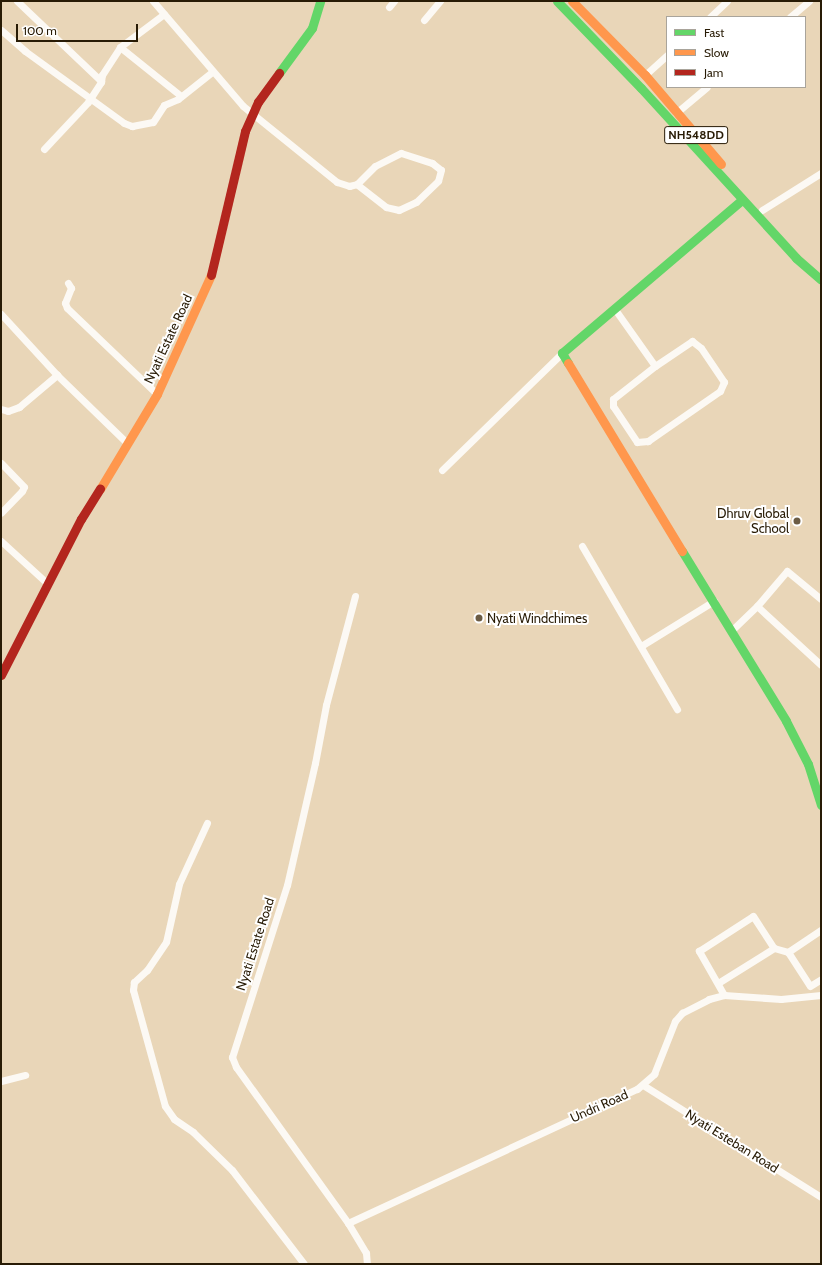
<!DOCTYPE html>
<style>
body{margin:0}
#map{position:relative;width:822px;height:1265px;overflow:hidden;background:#e9d6b8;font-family:Cabin,sans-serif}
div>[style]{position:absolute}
.street>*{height:7px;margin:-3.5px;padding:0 3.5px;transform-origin:3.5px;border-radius:3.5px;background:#fcf9f4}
.fast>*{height:9px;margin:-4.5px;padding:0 4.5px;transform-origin:4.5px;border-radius:4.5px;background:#63d668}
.slow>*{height:9px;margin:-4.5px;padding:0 4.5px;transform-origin:4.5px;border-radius:4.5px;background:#ff974d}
.jam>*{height:9px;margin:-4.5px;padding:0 4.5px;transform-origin:4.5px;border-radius:4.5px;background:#b3261e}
.dots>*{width:11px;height:11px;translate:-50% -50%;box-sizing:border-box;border:2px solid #fff;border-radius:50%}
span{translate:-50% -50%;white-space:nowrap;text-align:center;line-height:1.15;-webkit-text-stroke:4px #fff;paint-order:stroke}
.shield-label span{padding:1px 3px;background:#fff;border:1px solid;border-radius:3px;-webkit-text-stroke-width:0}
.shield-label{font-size:12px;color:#281b05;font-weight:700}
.street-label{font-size:13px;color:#281b05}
.poi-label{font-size:13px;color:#281b05}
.right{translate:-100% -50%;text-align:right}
.left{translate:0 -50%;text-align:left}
.frame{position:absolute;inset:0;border:2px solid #281b05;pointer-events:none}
.legend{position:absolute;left:666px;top:16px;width:140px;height:72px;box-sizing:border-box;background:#fff;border:1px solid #a9a49b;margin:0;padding:5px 7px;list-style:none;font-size:12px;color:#281b05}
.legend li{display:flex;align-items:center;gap:8px;height:20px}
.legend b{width:20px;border:1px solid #a9a49b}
.scale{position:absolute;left:16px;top:24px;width:122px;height:18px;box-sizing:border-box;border:2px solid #281b05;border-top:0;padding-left:5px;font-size:12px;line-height:14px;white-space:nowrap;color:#281b05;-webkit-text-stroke:3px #fff;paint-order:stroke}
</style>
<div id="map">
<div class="street">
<div style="left:17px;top:1px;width:116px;rotate:43.6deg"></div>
<div style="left:153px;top:1px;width:138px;rotate:49.4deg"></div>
<div style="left:243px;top:106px;width:121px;rotate:39deg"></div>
<div style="left:337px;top:182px;width:13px;rotate:18deg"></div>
<div style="left:349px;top:186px;width:8px;rotate:-14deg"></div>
<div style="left:357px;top:184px;width:25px;rotate:-45deg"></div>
<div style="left:375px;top:166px;width:29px;rotate:-27deg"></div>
<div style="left:401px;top:153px;width:33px;rotate:18deg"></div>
<div style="left:432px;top:163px;width:11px;rotate:38deg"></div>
<div style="left:441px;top:170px;width:11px;rotate:105deg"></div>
<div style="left:438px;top:181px;width:30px;rotate:136deg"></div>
<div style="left:416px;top:202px;width:19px;rotate:155deg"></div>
<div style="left:399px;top:210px;width:13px;rotate:-167deg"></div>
<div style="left:386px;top:207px;width:37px;rotate:-142deg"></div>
<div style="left:389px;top:7px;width:8px;rotate:-50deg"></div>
<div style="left:710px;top:17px;width:23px;rotate:-43deg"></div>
<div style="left:790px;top:17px;width:25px;rotate:-40deg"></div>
<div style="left:424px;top:20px;width:25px;rotate:-50deg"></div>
<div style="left:1px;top:30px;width:32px;rotate:41deg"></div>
<div style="left:25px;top:51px;width:122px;rotate:36deg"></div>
<div style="left:124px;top:123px;width:9px;rotate:21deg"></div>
<div style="left:132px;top:126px;width:21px;rotate:-11deg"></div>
<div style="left:153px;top:122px;width:20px;rotate:-57deg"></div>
<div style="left:164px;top:105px;width:15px;rotate:-23deg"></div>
<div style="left:178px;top:99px;width:43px;rotate:-38.5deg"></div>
<div style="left:120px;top:47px;width:78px;rotate:38.8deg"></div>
<div style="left:645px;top:75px;width:30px;rotate:-42deg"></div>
<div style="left:676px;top:113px;width:40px;rotate:-40deg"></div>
<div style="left:44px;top:149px;width:64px;rotate:-46.9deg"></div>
<div style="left:88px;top:102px;width:24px;rotate:-57deg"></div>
<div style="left:101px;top:82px;width:7px;rotate:-82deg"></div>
<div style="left:102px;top:75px;width:33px;rotate:-57deg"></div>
<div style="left:120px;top:47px;width:55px;rotate:-36.9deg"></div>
<div style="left:762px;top:210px;width:70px;rotate:-32.1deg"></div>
<div style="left:68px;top:283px;width:6px;rotate:59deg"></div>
<div style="left:71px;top:288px;width:16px;rotate:112deg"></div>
<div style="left:65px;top:303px;width:5px;rotate:68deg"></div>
<div style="left:67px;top:308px;width:124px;rotate:43.7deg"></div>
<div style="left:614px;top:308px;width:71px;rotate:54.7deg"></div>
<div style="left:655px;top:366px;width:45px;rotate:-34deg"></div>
<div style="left:692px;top:341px;width:11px;rotate:38deg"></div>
<div style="left:701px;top:348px;width:41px;rotate:55.9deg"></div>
<div style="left:724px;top:382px;width:10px;rotate:114deg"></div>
<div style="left:720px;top:391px;width:88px;rotate:145.2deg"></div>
<div style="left:648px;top:441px;width:11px;rotate:175deg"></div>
<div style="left:637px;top:442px;width:43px;rotate:-123.7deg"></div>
<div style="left:613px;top:406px;width:7px;rotate:-90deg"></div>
<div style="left:613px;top:399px;width:53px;rotate:-38.2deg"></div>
<div style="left:1px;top:314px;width:83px;rotate:47.4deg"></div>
<div style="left:57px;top:375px;width:98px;rotate:44.2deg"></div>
<div style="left:1px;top:409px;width:7px;rotate:16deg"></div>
<div style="left:8px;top:411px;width:12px;rotate:-20deg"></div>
<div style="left:19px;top:407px;width:50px;rotate:-40.1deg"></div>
<div style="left:1px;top:463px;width:33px;rotate:46deg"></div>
<div style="left:24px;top:487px;width:4px;rotate:117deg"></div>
<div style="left:22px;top:491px;width:30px;rotate:134deg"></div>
<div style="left:442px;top:470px;width:168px;rotate:-44.3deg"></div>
<div style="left:1px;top:541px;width:64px;rotate:42.5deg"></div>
<div style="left:582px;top:546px;width:189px;rotate:59.8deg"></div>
<div style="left:355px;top:596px;width:113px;rotate:104.9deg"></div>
<div style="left:326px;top:705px;width:59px;rotate:100.7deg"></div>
<div style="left:315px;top:763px;width:125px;rotate:102.9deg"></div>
<div style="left:287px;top:885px;width:181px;rotate:107.7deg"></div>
<div style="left:232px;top:1057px;width:11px;rotate:68deg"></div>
<div style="left:236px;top:1067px;width:192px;rotate:54.3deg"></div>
<div style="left:348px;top:1223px;width:35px;rotate:59deg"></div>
<div style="left:366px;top:1253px;width:11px;rotate:85deg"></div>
<div style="left:757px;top:606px;width:87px;rotate:42.7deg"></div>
<div style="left:732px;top:630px;width:35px;rotate:-44deg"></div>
<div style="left:757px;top:606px;width:46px;rotate:-49.4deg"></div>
<div style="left:787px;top:571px;width:44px;rotate:39.5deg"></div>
<div style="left:641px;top:646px;width:86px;rotate:-31.7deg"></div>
<div style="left:207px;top:823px;width:67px;rotate:114.7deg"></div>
<div style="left:179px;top:884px;width:59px;rotate:102.6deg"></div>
<div style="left:166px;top:942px;width:34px;rotate:124deg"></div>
<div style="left:147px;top:970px;width:18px;rotate:137deg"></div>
<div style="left:134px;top:982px;width:8px;rotate:97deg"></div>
<div style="left:133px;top:990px;width:120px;rotate:74.6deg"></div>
<div style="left:165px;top:1106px;width:16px;rotate:55deg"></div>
<div style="left:174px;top:1119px;width:23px;rotate:34deg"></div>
<div style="left:193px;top:1132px;width:54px;rotate:44.3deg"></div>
<div style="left:232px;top:1170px;width:118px;rotate:52.5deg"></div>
<div style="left:788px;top:952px;width:40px;rotate:-34deg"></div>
<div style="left:718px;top:983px;width:66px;rotate:-32deg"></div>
<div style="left:724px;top:995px;width:51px;rotate:-119.6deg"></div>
<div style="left:699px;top:951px;width:64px;rotate:-32.9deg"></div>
<div style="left:753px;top:916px;width:38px;rotate:57deg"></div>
<div style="left:774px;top:948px;width:15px;rotate:16deg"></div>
<div style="left:788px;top:952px;width:40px;rotate:57.1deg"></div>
<div style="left:810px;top:986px;width:13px;rotate:-32deg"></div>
<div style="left:1px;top:1081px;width:25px;rotate:-14deg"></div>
<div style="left:643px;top:1085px;width:210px;rotate:32.2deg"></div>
<div style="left:348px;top:1223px;width:319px;rotate:-24.9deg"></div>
<div style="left:637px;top:1089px;width:23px;rotate:-41deg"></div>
<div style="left:654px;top:1074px;width:57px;rotate:-68.4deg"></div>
<div style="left:675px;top:1021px;width:11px;rotate:-49deg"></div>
<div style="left:682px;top:1013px;width:30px;rotate:-27deg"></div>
<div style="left:709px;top:999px;width:16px;rotate:-15deg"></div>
<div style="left:724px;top:995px;width:57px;rotate:4deg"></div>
<div style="left:781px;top:999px;width:40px;rotate:-5.7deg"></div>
</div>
<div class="fast">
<div style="left:557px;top:1px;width:121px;rotate:46deg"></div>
<div style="left:641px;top:88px;width:230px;rotate:47.6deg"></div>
<div style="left:796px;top:258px;width:33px;rotate:41deg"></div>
<div style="left:279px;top:73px;width:56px;rotate:-53.7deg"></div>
<div style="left:312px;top:28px;width:28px;rotate:-73deg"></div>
<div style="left:568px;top:363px;width:12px;rotate:-121deg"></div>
<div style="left:562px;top:353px;width:236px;rotate:-40.4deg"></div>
<div style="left:682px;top:551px;width:199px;rotate:58.5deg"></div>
<div style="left:786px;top:721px;width:48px;rotate:62.9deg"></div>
<div style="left:808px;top:764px;width:43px;rotate:72.4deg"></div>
</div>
<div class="slow">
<div style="left:572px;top:1px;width:104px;rotate:45.4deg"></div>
<div style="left:645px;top:75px;width:117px;rotate:49.5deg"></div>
<div style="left:568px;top:363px;width:220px;rotate:58.8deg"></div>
<div style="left:100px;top:489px;width:111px;rotate:-59deg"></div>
<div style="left:157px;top:394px;width:131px;rotate:-65.6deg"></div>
</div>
<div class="jam">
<div style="left:211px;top:275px;width:148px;rotate:-76.7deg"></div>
<div style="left:245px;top:131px;width:32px;rotate:-66deg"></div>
<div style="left:258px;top:102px;width:36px;rotate:-54deg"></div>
<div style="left:1px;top:675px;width:175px;rotate:-62.9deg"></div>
<div style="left:81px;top:519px;width:36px;rotate:-58deg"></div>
</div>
<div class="dots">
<div style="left:797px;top:521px;background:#6c5c44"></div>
<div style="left:479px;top:618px;background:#6c5c44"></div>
</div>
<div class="shield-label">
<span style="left:696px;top:135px">NH548DD</span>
</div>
<div class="street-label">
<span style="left:168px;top:339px;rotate:-65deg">Nyati Estate Road</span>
<span style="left:255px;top:944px;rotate:-72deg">Nyati Estate Road</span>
<span style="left:599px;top:1106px;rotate:-24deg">Undri Road</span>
<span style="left:732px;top:1141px;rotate:32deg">Nyati Esteban Road</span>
</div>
<div class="poi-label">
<span class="right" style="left:789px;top:521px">Dhruv Global<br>School</span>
<span class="left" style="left:487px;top:618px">Nyati Windchimes</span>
</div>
<div class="frame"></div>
<ul class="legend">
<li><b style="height:5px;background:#63d668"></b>Fast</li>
<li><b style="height:5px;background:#ff974d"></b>Slow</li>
<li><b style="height:5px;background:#b3261e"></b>Jam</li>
</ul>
<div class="scale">100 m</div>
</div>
